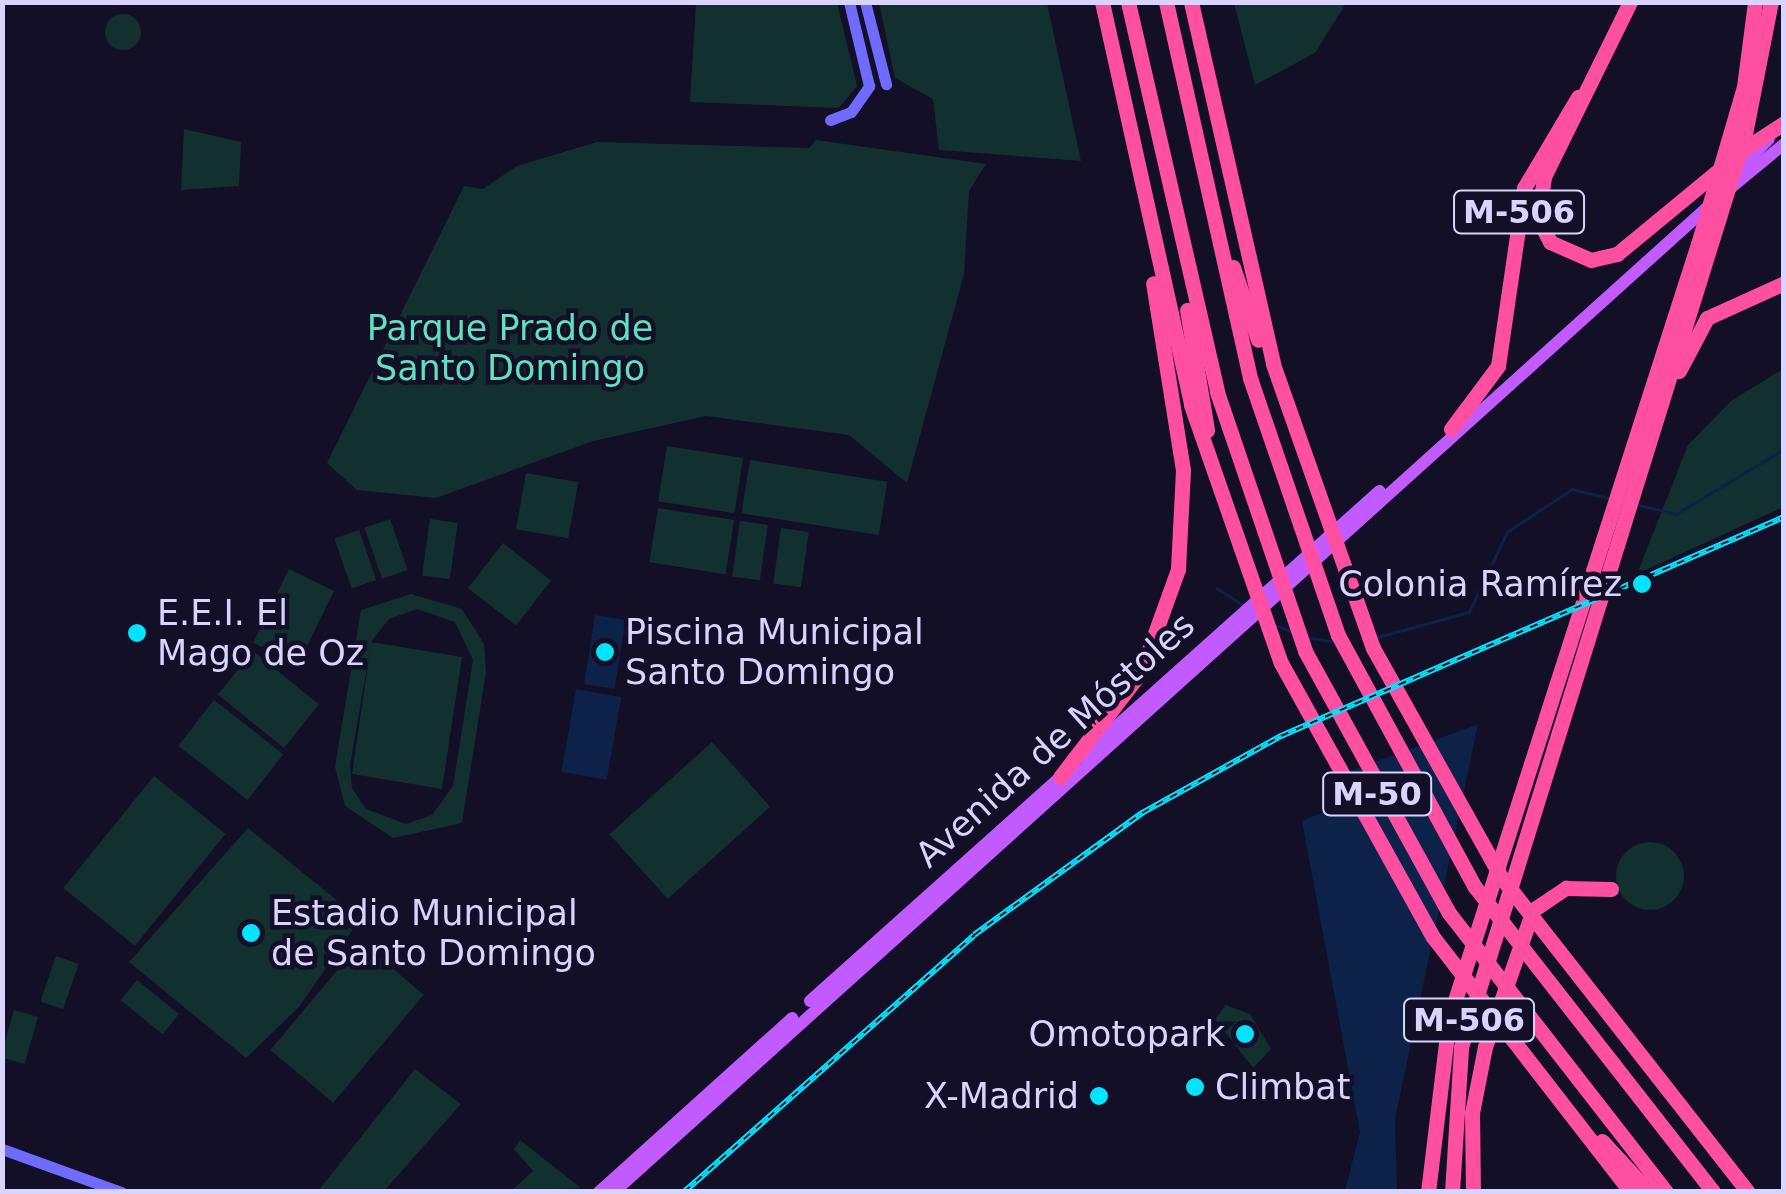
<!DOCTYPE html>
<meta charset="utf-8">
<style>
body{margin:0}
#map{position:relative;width:1786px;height:1194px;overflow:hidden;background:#130f26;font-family:"DejaVu Sans",sans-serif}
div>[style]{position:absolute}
.green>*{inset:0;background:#12302f;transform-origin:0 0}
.round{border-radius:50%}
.water>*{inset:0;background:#0c2248;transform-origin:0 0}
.stream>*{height:2.5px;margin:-1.25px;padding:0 1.25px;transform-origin:1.25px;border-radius:1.25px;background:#0c2248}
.secondary>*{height:11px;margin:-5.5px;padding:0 5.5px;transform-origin:5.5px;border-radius:5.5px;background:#6f6bff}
.primary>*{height:12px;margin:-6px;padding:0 6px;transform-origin:6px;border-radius:6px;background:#c25bff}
.highway>*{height:15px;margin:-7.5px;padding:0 7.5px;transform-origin:7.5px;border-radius:7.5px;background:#ff4fa3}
.rail>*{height:6px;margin-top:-3px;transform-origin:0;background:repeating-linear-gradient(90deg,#130f26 0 8px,#00e5ff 0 16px);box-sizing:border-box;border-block:2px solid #00e5ff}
.dots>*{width:28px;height:28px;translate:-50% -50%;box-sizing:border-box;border:5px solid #130f26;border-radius:50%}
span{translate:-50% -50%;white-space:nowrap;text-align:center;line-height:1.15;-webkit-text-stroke:9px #130f26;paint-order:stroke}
.shield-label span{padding:2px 8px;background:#130f26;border:2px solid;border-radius:8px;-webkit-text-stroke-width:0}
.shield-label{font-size:32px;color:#d9d4ff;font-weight:700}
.park-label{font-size:35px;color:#5fe0c0}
.poi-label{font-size:35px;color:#d9d4ff}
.right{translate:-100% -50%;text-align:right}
.left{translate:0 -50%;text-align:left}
.street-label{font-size:35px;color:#d9d4ff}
.frame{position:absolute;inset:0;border:5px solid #d9d4ff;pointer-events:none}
</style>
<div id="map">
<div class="green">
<div style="clip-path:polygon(696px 3px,837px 3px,857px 86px,839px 108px,690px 102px)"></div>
<div style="clip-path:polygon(879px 3px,1047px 3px,1081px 161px,939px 150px,933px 99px,895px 78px)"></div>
<div style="clip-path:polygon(1234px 3px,1234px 2px,1346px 3px,1315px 53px,1255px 85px)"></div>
<div class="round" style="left:105px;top:14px;width:36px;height:36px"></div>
<div style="clip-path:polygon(184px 129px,241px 142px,239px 186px,181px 190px)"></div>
<div style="clip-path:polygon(816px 140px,986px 164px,969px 191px,964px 274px,907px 483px,849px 435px,706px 416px,593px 441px,436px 498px,357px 490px,327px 463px,464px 186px,483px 189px,517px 166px,597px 142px,809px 148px)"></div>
<div style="clip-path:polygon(1783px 369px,1783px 507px,1637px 574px,1688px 445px,1731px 401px)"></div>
<div style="left:667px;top:446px;width:77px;height:56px;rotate:9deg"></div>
<div style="left:750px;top:460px;width:139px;height:54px;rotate:9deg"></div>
<div style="left:526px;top:473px;width:53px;height:57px;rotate:10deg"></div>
<div style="left:658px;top:508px;width:77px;height:55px;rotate:9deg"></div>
<div style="left:390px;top:519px;width:54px;height:27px;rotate:71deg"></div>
<div style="left:430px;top:519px;width:28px;height:57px;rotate:8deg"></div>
<div style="left:740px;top:521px;width:28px;height:56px;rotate:8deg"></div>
<div style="left:781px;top:528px;width:28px;height:56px;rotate:8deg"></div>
<div style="left:359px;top:530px;width:53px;height:26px;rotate:71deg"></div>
<div style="left:503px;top:543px;width:61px;height:57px;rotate:38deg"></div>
<div style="left:289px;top:569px;width:50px;height:82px;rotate:26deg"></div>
<div style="clip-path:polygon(evenodd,411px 594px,462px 609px,484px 644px,486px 672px,462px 823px,393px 838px,345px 806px,335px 767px,361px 610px,411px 594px,417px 609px,455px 622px,473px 660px,453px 786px,432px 815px,406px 824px,366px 809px,352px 788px,350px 765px,371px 644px,352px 774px,442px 789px,462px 657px,371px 642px,389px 619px,417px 609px)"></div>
<div style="left:253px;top:651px;width:85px;height:56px;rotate:39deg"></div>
<div style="left:214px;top:700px;width:88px;height:58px;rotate:38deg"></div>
<div style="left:712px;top:742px;width:87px;height:138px;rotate:48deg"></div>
<div style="left:154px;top:776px;width:92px;height:144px;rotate:39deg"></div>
<div style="clip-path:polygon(248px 828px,360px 919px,299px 1007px,246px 1058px,129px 962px)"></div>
<div class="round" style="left:1616px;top:842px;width:68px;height:68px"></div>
<div style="left:361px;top:942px;width:82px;height:141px;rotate:40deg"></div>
<div style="left:56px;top:956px;width:24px;height:48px;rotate:19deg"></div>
<div style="left:137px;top:980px;width:54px;height:26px;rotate:39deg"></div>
<div style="clip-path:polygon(1226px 1005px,1250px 1014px,1271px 1049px,1253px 1068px,1215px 1019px)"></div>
<div style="left:14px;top:1010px;width:25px;height:49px;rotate:16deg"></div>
<div style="clip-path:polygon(415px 1069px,461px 1104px,384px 1191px,318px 1191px)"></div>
<div style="clip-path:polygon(520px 1140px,581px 1188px,511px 1191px,533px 1171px,514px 1149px)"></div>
</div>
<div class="water">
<div style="left:595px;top:615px;width:31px;height:70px;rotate:9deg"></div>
<div style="left:576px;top:689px;width:46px;height:84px;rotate:10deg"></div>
<div style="clip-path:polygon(1478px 724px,1395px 1119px,1397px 1191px,1345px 1191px,1360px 1132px,1302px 821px,1357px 798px,1348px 772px)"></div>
</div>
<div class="stream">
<div style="left:1635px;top:504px;width:42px;rotate:13.7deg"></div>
<div style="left:1676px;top:514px;width:126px;rotate:-31deg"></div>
<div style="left:1217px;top:588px;width:33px;rotate:33deg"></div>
<div style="left:1273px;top:624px;width:22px;rotate:22deg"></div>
<div style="left:1305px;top:637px;width:26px;rotate:9deg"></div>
<div style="left:1374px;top:638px;width:98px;rotate:-15.3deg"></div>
<div style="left:1469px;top:612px;width:89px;rotate:-64.6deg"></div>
<div style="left:1507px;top:532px;width:78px;rotate:-33.5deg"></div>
<div style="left:1572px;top:489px;width:37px;rotate:14deg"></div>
</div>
<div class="secondary">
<div style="left:865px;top:2px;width:85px;rotate:75.6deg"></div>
<div style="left:830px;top:120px;width:22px;rotate:-21deg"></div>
<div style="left:851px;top:112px;width:32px;rotate:-55deg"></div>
<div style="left:869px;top:86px;width:86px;rotate:-103.4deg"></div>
<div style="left:2px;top:1149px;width:127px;rotate:19.9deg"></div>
</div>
<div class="primary">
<div style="left:1734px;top:174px;width:49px;rotate:-45deg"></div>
<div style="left:1728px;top:190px;width:72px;rotate:-39.4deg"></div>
<div style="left:1082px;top:757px;width:399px;rotate:-41.8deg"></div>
<div style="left:810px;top:1001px;width:345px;rotate:-41.8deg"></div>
<div style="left:599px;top:1192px;width:260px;rotate:-42deg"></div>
<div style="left:614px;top:1192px;width:1478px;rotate:-42.01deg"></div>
</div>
<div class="highway">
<div style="left:1102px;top:2px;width:413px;rotate:77.5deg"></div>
<div style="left:1191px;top:405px;width:273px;rotate:70.8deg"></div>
<div style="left:1281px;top:663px;width:313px;rotate:61deg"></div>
<div style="left:1433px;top:937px;width:323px;rotate:52.2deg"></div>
<div style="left:1128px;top:2px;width:400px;rotate:77.1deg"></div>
<div style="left:1217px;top:392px;width:274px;rotate:71.2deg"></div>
<div style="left:1305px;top:651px;width:299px;rotate:61.2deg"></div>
<div style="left:1449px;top:913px;width:353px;rotate:52.1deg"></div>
<div style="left:1166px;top:2px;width:385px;rotate:77.4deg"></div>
<div style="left:1250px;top:378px;width:272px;rotate:71.1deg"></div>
<div style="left:1338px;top:635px;width:287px;rotate:61.5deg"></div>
<div style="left:1475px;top:887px;width:387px;rotate:52deg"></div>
<div style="left:1191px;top:2px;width:371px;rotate:77.2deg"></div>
<div style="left:1273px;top:364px;width:301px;rotate:70.6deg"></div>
<div style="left:1373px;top:648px;width:262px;rotate:60.8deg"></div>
<div style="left:1501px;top:877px;width:400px;rotate:51.9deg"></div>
<div style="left:1630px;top:2px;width:195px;rotate:116.2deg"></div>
<div style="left:1544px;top:177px;width:42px;rotate:98.1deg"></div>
<div style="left:1538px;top:219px;width:26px;rotate:62deg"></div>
<div style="left:1550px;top:242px;width:45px;rotate:23.7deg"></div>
<div style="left:1591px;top:260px;width:27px;rotate:-13deg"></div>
<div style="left:1617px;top:254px;width:134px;rotate:-39.5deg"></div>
<div style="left:1741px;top:151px;width:51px;rotate:-33.1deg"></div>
<div style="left:1233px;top:267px;width:77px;rotate:71.1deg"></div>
<div style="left:1187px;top:310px;width:122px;rotate:80.5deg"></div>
<div style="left:1679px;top:371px;width:60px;rotate:-62.2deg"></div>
<div style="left:1707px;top:318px;width:85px;rotate:-24.4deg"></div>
<div style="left:1451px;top:429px;width:79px;rotate:-53.3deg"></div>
<div style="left:1498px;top:366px;width:180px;rotate:-81.7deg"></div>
<div style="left:1524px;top:188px;width:106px;rotate:-59.3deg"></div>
<div style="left:1060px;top:777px;width:133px;rotate:-52.4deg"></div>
<div style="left:1141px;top:672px;width:109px;rotate:-70.2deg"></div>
<div style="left:1178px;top:569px;width:99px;rotate:-87.1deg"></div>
<div style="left:1183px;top:470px;width:189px;rotate:-99.1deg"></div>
<div style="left:1602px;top:1141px;width:69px;rotate:47.3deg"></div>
<div style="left:1428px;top:1192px;width:174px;rotate:-83.1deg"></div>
<div style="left:1449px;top:1019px;width:814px;rotate:-72.19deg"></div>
<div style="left:1698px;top:244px;width:164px;rotate:-73.7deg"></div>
<div style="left:1744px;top:87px;width:86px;rotate:-82.6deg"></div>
<div style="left:1452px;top:1192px;width:145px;rotate:-86.4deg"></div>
<div style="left:1461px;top:1047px;width:956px;rotate:-72.72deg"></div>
<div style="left:1745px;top:134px;width:135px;rotate:-78.9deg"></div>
<div style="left:1473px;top:1192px;width:79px;rotate:-90.7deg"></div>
<div style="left:1472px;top:1113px;width:67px;rotate:-78.9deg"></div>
<div style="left:1485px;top:1047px;width:145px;rotate:-70.7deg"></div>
<div style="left:1533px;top:910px;width:40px;rotate:-34deg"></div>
<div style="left:1566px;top:888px;width:45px;rotate:1.3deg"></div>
</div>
<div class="rail">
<div style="left:684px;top:1192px;width:387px;rotate:-41.5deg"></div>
<div style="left:974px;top:935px;width:208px;rotate:-36deg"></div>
<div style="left:1142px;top:813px;width:159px;rotate:-29deg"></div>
<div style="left:1281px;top:736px;width:549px;rotate:-23.53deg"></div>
</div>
<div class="dots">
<div style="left:1642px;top:584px;background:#00e5ff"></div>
<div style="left:137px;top:633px;background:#00e5ff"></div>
<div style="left:605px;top:652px;background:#00e5ff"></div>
<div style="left:251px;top:933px;background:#00e5ff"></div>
<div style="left:1245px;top:1034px;background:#00e5ff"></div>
<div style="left:1195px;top:1087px;background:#00e5ff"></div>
<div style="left:1099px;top:1096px;background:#00e5ff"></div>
</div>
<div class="shield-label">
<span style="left:1519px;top:212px">M-506</span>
<span style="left:1377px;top:794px">M-50</span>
<span style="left:1469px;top:1020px">M-506</span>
</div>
<div class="park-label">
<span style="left:510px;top:348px">Parque Prado de<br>Santo Domingo</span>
</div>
<div class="poi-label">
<span class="right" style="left:1622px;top:584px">Colonia Ramírez</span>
<span class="left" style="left:157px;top:633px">E.E.I. El<br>Mago de Oz</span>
<span class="left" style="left:625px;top:652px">Piscina Municipal<br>Santo Domingo</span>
<span class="left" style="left:271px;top:933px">Estadio Municipal<br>de Santo Domingo</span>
<span class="right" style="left:1225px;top:1034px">Omotopark</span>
<span class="left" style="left:1215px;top:1087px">Climbat</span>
<span class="right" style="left:1079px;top:1096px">X-Madrid</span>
</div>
<div class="street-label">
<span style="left:1055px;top:740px;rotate:-42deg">Avenida de Móstoles</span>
</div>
<div class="frame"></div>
</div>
